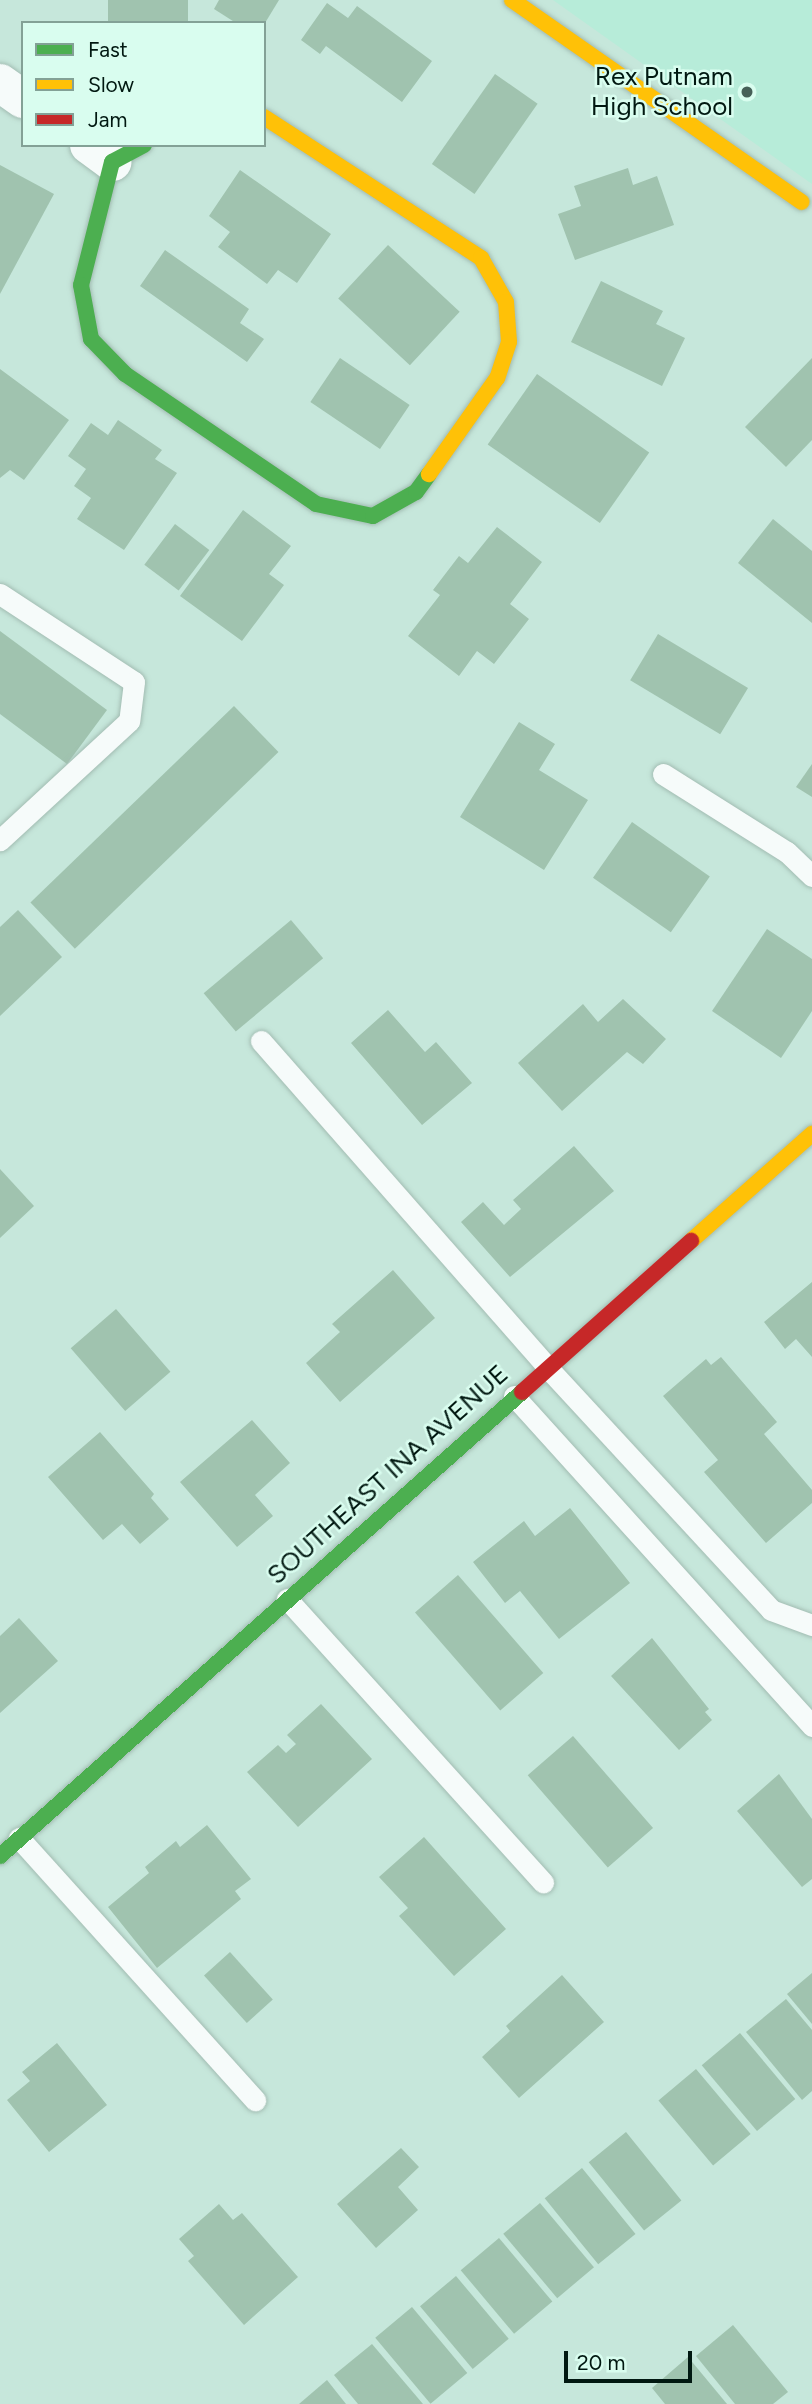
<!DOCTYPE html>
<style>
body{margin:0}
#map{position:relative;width:812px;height:2404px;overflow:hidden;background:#c6e7db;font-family:Figtree,sans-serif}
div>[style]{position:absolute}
.built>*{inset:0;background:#b7ecd9}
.building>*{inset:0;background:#a0c3af;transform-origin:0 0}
.roads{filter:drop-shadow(0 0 2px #a2bcb2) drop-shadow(0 0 2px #a2bcb2)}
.lane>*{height:21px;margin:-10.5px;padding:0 10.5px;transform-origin:10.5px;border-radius:10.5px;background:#f6fbfa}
.street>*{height:38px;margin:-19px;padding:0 19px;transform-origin:19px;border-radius:19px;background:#f6fbfa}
.fast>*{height:16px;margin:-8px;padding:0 8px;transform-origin:8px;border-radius:8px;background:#4caf50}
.slow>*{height:16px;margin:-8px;padding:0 8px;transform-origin:8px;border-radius:8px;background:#ffc107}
.jam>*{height:16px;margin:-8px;padding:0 8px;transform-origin:8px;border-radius:8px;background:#c62828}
.dots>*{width:19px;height:19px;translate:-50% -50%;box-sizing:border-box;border:4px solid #d9fdef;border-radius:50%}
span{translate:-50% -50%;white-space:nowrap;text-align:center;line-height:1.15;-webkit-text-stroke:5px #d9fdef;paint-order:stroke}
.poi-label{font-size:26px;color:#011811}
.right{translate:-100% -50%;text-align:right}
.street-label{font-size:26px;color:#011811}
.legend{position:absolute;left:21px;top:21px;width:245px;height:126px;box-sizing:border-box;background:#d9fdef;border:2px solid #83a196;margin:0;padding:9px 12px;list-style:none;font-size:21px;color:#011811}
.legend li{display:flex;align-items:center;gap:14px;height:35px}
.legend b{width:35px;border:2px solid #83a196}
.scale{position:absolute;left:564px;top:2351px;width:128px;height:32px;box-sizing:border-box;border:4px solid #011811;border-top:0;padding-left:9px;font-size:21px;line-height:24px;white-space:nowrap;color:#011811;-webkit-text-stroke:5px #d9fdef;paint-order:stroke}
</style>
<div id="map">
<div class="built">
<div style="clip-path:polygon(553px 0,812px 0,812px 184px)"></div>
</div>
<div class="building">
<div style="left:108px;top:0;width:80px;height:23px"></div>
<div style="clip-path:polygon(219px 0,279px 0,265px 23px,236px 23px,214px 9px)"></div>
<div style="clip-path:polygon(327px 3px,348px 18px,357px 6px,432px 61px,402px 102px,326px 46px,320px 54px,301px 40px)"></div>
<div style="left:495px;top:74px;width:52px;height:110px;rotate:35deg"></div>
<div style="clip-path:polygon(0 165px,54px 194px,0 294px)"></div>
<div style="clip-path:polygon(628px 168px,633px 185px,657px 176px,674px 225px,575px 260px,558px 214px,581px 206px,574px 186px)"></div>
<div style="clip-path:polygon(240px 170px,331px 234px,297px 283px,278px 270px,267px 284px,218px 247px,230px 232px,209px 216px)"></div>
<div style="left:388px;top:245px;width:98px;height:73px;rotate:43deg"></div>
<div style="clip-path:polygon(165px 250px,249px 309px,240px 323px,264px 339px,247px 362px,140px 286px)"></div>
<div style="clip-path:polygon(601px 281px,663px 311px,656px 324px,685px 338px,662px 386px,571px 342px)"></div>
<div style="left:340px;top:358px;width:84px;height:53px;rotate:34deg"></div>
<div style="clip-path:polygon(812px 358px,812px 440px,786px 467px,745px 427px)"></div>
<div style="clip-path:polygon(0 369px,69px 420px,24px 480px,10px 470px,0 478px)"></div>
<div style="left:537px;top:374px;width:137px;height:86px;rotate:35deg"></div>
<div style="clip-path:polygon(118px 420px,162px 450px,155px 459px,177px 473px,124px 550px,77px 519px,91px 498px,74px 486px,86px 469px,68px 456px,91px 423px,108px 435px)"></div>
<div style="clip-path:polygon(243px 510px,291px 546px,269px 574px,284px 585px,242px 641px,180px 596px)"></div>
<div style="clip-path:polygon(773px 519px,812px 551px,812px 623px,738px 563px)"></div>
<div style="left:175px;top:524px;width:43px;height:51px;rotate:37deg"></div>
<div style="clip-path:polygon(497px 527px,542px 562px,510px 604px,529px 619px,494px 664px,477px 651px,459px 676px,408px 636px,440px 595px,433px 590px,459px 556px,468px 563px)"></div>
<div style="clip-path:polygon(0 631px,107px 710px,67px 764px,0 714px)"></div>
<div style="left:658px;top:634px;width:105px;height:54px;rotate:31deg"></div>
<div style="left:234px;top:706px;width:64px;height:283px;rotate:46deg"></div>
<div style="clip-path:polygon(519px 722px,555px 744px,539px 770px,588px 800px,544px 870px,460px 817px)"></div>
<div style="clip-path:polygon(812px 764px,812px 797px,796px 787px)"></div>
<div style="left:632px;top:822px;width:95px;height:68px;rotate:35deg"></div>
<div style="clip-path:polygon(18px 910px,62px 957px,0 1016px,0 927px)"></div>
<div style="left:291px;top:920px;width:50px;height:114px;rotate:50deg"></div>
<div style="clip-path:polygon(767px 929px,812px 959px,812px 1011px,781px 1058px,712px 1011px)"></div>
<div style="clip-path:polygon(623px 999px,666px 1039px,643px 1064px,627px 1052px,562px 1111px,518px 1063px,583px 1004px,598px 1022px)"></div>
<div style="clip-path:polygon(388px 1010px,425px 1052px,436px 1042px,472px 1083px,422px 1125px,351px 1043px)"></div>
<div style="clip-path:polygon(574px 1146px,614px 1191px,510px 1277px,461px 1222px,483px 1202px,504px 1225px,521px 1209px,513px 1200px)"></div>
<div style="clip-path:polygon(0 1169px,34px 1206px,0 1238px)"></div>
<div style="clip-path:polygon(393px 1270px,435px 1318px,340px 1402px,306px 1363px,340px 1332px,332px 1324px)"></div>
<div style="clip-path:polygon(812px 1282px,812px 1357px,796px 1339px,785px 1349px,764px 1322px)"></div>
<div style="left:116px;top:1309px;width:83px;height:60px;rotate:49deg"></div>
<div style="clip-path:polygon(721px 1357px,777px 1422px,764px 1434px,812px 1490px,812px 1503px,766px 1543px,704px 1472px,718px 1460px,663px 1396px,706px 1359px,711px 1365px)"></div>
<div style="clip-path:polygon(252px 1420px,290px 1463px,255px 1495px,273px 1516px,237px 1547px,180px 1482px)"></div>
<div style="clip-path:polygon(100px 1432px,154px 1494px,151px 1498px,169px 1519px,140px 1544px,122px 1524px,103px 1540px,48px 1477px)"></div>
<div style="clip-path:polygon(570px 1508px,630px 1583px,559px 1639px,520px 1591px,505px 1603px,473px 1562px,524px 1521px,535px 1536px)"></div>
<div style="left:458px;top:1575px;width:130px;height:57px;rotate:49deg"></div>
<div style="clip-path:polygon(19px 1618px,58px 1661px,0 1713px,0 1636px)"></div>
<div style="clip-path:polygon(652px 1638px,709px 1709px,705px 1712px,712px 1720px,679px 1750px,611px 1676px)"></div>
<div style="clip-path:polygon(321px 1704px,372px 1759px,298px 1827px,247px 1772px,278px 1745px,286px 1753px,296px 1744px,287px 1735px)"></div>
<div style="left:573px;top:1736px;width:122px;height:60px;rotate:49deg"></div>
<div style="clip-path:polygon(779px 1774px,812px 1819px,812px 1879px,802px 1887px,737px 1811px)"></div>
<div style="clip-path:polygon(207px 1825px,251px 1879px,235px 1891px,241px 1899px,157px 1968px,108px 1907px,149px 1873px,145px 1867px,176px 1841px,180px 1847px)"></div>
<div style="clip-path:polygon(424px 1837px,506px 1929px,454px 1976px,399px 1916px,408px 1908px,379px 1877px)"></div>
<div style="left:230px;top:1952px;width:64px;height:35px;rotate:48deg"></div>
<div style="clip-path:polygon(812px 1973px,812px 2024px,787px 1994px)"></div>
<div style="clip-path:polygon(562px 1975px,604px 2022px,519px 2098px,482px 2057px,510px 2031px,506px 2026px)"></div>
<div style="clip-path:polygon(786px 1999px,812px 2030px,812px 2091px,802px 2100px,746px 2032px)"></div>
<div style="left:740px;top:2033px;width:86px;height:50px;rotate:50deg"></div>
<div style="clip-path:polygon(57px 2043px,107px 2105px,49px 2152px,7px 2100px,30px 2081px,22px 2072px)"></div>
<div style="left:696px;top:2069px;width:85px;height:49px;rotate:50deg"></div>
<div style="left:626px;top:2132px;width:88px;height:48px;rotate:51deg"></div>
<div style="clip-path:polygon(401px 2148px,419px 2167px,398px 2187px,418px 2210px,376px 2248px,337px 2204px)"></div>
<div style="left:582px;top:2168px;width:85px;height:48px;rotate:51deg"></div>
<div style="left:540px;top:2203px;width:84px;height:48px;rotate:50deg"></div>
<div style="clip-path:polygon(219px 2204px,233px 2220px,242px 2213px,298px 2277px,244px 2325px,188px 2261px,194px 2256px,179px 2239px)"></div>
<div style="left:499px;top:2238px;width:83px;height:50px;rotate:50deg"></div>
<div style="left:456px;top:2276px;width:82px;height:47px;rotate:50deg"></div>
<div style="left:412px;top:2307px;width:86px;height:48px;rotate:50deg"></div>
<div style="clip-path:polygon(733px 2325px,788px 2392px,773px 2404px,735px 2404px,696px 2356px)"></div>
<div style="clip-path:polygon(372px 2344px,423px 2404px,358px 2404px,334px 2375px)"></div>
<div style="clip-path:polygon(688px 2357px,727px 2404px,665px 2404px,652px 2388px)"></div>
<div style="clip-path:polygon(327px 2380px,346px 2404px,299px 2404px)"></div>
</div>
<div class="roads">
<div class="lane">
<div style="left:0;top:594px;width:160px;rotate:33.3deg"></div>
<div style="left:134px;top:682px;width:39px;rotate:97deg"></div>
<div style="left:129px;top:721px;width:176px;rotate:137.3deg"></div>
<div style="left:663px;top:774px;width:146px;rotate:32.2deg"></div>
<div style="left:787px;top:852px;width:35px;rotate:44deg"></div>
<div style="left:261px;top:1041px;width:434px;rotate:48.7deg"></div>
<div style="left:547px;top:1367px;width:330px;rotate:47.3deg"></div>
<div style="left:771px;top:1610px;width:44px;rotate:20.1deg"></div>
<div style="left:514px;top:1396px;width:445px;rotate:47.9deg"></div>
<div style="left:287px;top:1599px;width:382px;rotate:47.9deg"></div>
<div style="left:19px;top:1838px;width:353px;rotate:48deg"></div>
</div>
<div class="street">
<div style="left:0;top:83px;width:28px;rotate:35deg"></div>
<div style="left:89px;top:145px;width:29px;rotate:36deg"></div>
</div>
<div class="fast">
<div style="left:144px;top:145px;width:36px;rotate:152deg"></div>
<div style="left:112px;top:162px;width:127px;rotate:104.1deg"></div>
<div style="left:81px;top:285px;width:55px;rotate:79.5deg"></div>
<div style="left:91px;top:339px;width:49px;rotate:45.8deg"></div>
<div style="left:125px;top:374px;width:231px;rotate:34.2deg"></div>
<div style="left:316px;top:504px;width:58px;rotate:11.9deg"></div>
<div style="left:373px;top:516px;width:49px;rotate:-29.2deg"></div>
<div style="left:416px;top:492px;width:22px;rotate:-54deg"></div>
<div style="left:0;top:1856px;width:698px;rotate:-41.63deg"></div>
</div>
<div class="slow">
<div style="left:512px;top:0;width:353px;rotate:34.9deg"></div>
<div style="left:264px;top:117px;width:259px;rotate:33deg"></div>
<div style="left:481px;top:258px;width:51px;rotate:60.4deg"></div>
<div style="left:506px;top:302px;width:40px;rotate:85.7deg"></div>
<div style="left:509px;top:342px;width:38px;rotate:108deg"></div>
<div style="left:497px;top:378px;width:118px;rotate:125.3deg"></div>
<div style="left:691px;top:1241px;width:162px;rotate:-41.5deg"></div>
</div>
<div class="jam">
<div style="left:522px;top:1392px;width:227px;rotate:-41.8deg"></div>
</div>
</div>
<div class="dots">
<div style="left:747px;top:92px;background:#466058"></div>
</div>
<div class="poi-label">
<span class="right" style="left:733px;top:92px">Rex Putnam<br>High School</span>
</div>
<div class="street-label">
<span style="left:388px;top:1475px;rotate:-42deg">SOUTHEAST INA AVENUE</span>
</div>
<ul class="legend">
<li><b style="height:9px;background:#4caf50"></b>Fast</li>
<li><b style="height:9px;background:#ffc107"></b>Slow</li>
<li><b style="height:9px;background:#c62828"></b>Jam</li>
</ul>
<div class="scale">20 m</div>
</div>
